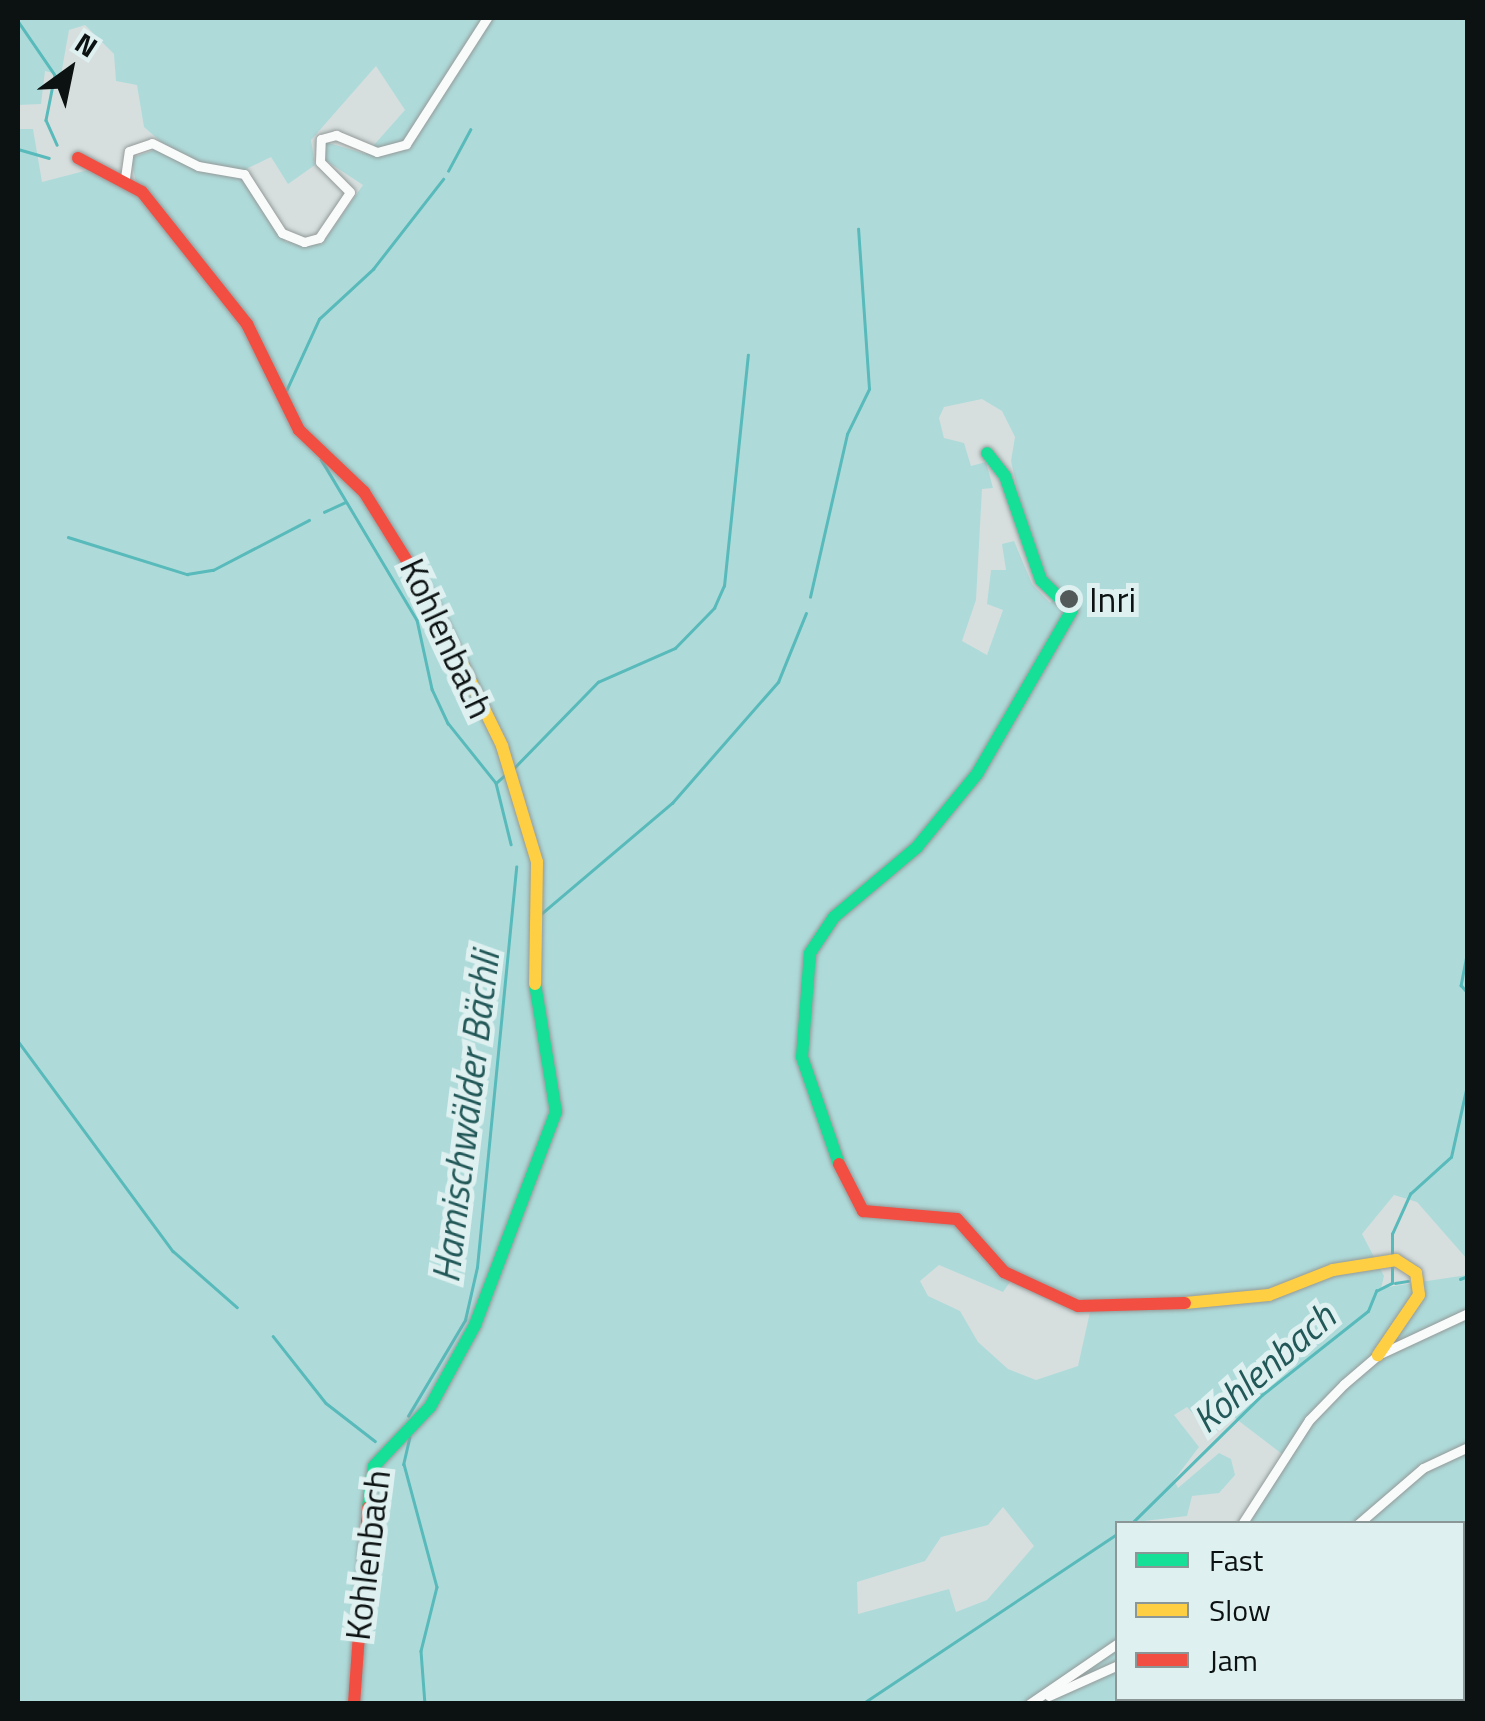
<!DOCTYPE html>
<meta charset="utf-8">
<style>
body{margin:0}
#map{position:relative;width:1485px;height:1721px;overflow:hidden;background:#d6dfde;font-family:"Titillium Web",sans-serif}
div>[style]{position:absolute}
.green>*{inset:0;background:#aedbda}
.stream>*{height:2.5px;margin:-1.25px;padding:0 1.25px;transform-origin:1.25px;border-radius:1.25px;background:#58baba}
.roads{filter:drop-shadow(0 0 2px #939a99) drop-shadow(0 0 2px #939a99)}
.street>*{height:9px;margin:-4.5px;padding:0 4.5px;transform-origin:4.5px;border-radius:4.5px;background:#f9fafa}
.fast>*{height:12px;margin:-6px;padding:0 6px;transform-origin:6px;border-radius:6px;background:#16e098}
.slow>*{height:12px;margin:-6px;padding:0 6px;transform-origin:6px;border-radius:6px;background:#ffcf43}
.jam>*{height:12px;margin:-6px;padding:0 6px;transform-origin:6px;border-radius:6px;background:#f24e42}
.dots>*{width:28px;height:28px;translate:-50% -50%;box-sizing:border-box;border:5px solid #dff0f0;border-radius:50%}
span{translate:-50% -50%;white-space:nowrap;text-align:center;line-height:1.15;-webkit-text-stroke:10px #dff0f0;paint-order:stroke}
.poi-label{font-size:35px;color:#0c1111}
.left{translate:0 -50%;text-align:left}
.street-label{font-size:35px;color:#0c1111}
.water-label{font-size:38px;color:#235858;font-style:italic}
.frame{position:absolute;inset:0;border:20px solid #0c1111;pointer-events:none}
.legend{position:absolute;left:1115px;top:1521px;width:350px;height:180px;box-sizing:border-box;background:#dff0f0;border:2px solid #8b9797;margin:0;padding:12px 18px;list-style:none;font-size:30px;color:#0c1111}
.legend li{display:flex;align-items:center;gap:20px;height:50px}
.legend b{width:50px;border:2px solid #8b9797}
.north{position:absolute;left:20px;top:20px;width:100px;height:100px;-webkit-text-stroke:8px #dff0f0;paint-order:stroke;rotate:33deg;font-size:28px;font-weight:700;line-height:40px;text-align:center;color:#0c1111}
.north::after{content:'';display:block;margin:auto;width:35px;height:45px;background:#0c1111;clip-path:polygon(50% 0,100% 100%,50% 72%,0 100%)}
</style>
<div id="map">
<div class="green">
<div style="clip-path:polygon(evenodd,18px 18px,1467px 18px,1467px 1259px,1417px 1202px,1394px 1195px,1362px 1234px,1384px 1276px,1381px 1288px,1467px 1275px,1467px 1703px,18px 1703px,18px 129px,33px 129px,42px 182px,92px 169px,138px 193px,131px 158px,166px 146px,144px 127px,137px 85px,116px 81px,114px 54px,85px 25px,69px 30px,61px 75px,45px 71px,41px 104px,18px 105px,18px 18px,376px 66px,405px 110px,366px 154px,325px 142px,325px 160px,363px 185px,322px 244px,286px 242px,245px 179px,248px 168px,271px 157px,288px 184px,315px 165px,311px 140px,376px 66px,18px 18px,982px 399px,1002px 411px,1015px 437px,1011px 461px,1038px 580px,1055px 597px,1050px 603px,1032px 584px,1014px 541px,1002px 544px,1006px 570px,991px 570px,987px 604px,1003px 610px,987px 655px,962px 641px,976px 600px,982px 489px,993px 488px,986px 462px,971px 466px,964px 443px,944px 438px,939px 418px,944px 407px,982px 399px,18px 18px,939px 1265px,1003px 1292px,1015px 1275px,1092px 1303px,1078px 1366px,1036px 1380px,1008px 1369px,978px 1342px,960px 1311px,928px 1296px,920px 1281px,939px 1265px,18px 18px,1187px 1407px,1212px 1435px,1231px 1415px,1282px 1454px,1239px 1523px,1462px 1524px,1462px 1698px,1118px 1698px,1118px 1524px,1187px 1516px,1192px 1496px,1219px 1493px,1235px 1475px,1231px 1459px,1219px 1453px,1178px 1488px,1174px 1480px,1199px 1447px,1174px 1415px,1187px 1407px,18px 18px,1003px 1507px,1034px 1546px,987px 1600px,956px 1612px,949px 1589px,858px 1614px,857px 1582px,925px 1561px,941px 1537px,988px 1525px,1003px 1507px)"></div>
</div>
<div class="stream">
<div style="left:18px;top:21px;width:65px;rotate:55.6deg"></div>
<div style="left:55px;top:75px;width:46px;rotate:101.3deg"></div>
<div style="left:46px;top:120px;width:27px;rotate:66deg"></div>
<div style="left:18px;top:149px;width:32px;rotate:16deg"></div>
<div style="left:448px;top:171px;width:47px;rotate:-61.8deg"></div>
<div style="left:286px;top:391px;width:79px;rotate:-65.4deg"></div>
<div style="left:319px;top:319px;width:74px;rotate:-42.8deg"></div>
<div style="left:373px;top:269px;width:114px;rotate:-52.1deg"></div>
<div style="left:321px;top:459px;width:187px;rotate:59.2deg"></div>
<div style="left:417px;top:620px;width:71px;rotate:77.7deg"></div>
<div style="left:432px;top:689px;width:38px;rotate:65deg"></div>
<div style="left:448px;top:723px;width:77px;rotate:51.3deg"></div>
<div style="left:496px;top:783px;width:63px;rotate:76.2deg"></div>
<div style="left:324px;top:512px;width:23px;rotate:-25deg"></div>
<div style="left:68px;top:537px;width:125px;rotate:17.3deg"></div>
<div style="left:187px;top:574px;width:26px;rotate:-9deg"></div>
<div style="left:213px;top:570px;width:108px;rotate:-27.5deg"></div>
<div style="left:810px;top:597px;width:167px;rotate:-77.2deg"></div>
<div style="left:847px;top:434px;width:50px;rotate:-63.9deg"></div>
<div style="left:869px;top:389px;width:160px;rotate:-93.9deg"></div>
<div style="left:512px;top:770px;width:123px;rotate:-45.7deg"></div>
<div style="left:598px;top:682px;width:84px;rotate:-23.8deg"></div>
<div style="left:675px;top:648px;width:56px;rotate:-45.7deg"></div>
<div style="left:714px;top:608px;width:24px;rotate:-66deg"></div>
<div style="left:724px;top:586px;width:232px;rotate:-84.1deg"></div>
<div style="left:496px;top:783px;width:13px;rotate:-42deg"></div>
<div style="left:1468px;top:892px;width:55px;rotate:90deg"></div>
<div style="left:541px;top:914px;width:172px;rotate:-40.3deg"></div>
<div style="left:672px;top:803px;width:161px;rotate:-48.8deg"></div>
<div style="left:778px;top:682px;width:74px;rotate:-67.9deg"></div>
<div style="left:1468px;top:950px;width:36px;rotate:101deg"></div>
<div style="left:1461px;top:985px;width:11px;rotate:49deg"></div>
<div style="left:18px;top:1041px;width:261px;rotate:53.6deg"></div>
<div style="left:173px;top:1251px;width:85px;rotate:41.2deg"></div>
<div style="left:1392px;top:1255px;width:21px;rotate:-90deg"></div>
<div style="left:1392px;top:1234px;width:44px;rotate:-65.8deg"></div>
<div style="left:1410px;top:1194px;width:55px;rotate:-42.1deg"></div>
<div style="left:1451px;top:1157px;width:78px;rotate:-77.4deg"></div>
<div style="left:1460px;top:1279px;width:9px;rotate:-21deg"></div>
<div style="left:1395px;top:1283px;width:13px;rotate:-9deg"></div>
<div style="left:273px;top:1336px;width:85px;rotate:51.7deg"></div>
<div style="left:326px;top:1403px;width:62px;rotate:37.8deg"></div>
<div style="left:408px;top:1416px;width:112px;rotate:-59.3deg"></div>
<div style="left:465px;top:1320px;width:54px;rotate:-77.2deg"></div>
<div style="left:477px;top:1267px;width:402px;rotate:-84.4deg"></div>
<div style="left:410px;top:1437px;width:28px;rotate:103deg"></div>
<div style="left:404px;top:1464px;width:127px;rotate:75deg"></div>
<div style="left:437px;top:1587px;width:66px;rotate:104deg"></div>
<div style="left:421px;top:1651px;width:53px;rotate:85.7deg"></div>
<div style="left:1131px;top:1524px;width:184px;rotate:-44.6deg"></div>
<div style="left:1262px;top:1395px;width:135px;rotate:-38.4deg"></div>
<div style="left:1368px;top:1311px;width:22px;rotate:-68deg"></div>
<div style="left:1376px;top:1291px;width:18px;rotate:-27deg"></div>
<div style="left:1392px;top:1283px;width:15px;rotate:-90deg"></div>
<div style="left:862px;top:1704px;width:308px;rotate:-33.7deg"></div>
</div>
<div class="roads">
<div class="street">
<div style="left:125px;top:178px;width:27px;rotate:-82deg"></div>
<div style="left:129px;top:151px;width:24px;rotate:-19deg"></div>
<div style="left:152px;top:143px;width:51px;rotate:26.6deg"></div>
<div style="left:198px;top:166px;width:47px;rotate:9.9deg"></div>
<div style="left:244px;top:174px;width:70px;rotate:57.2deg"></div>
<div style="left:282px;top:233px;width:24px;rotate:22deg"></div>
<div style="left:304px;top:242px;width:16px;rotate:-15deg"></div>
<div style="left:319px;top:238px;width:55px;rotate:-56deg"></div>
<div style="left:350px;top:192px;width:42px;rotate:-135deg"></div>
<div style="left:320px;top:162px;width:23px;rotate:-88deg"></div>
<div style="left:321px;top:139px;width:16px;rotate:-15deg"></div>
<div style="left:336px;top:135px;width:44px;rotate:22.5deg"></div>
<div style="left:377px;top:152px;width:30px;rotate:-15deg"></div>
<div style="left:406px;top:144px;width:150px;rotate:-57.3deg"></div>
<div style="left:1242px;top:1524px;width:124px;rotate:-57.2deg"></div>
<div style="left:1309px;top:1420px;width:50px;rotate:-45.8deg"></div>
<div style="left:1344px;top:1384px;width:45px;rotate:-40.5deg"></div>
<div style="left:1378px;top:1355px;width:99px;rotate:-25deg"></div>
<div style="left:1358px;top:1524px;width:86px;rotate:-40.7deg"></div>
<div style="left:1423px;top:1468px;width:50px;rotate:-25deg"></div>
<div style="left:1049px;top:1696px;width:76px;rotate:-24.2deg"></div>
<div style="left:1029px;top:1704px;width:108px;rotate:-34.4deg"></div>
</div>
<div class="fast">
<div style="left:839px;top:1164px;width:113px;rotate:-109.1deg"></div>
<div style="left:802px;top:1057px;width:104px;rotate:-85.6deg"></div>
<div style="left:810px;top:953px;width:43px;rotate:-56.3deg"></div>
<div style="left:834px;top:917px;width:109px;rotate:-40.1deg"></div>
<div style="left:917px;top:847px;width:94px;rotate:-50.6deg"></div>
<div style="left:977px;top:774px;width:190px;rotate:-59.9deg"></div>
<div style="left:1072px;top:610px;width:43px;rotate:-135.9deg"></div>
<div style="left:1041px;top:580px;width:110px;rotate:-109.1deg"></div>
<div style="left:1005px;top:476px;width:29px;rotate:-128deg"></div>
<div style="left:368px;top:1507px;width:41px;rotate:-81.7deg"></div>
<div style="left:374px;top:1466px;width:81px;rotate:-46.5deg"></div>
<div style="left:430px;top:1407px;width:94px;rotate:-61.2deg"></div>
<div style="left:475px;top:1325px;width:228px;rotate:-69.2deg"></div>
<div style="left:556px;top:1112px;width:130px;rotate:-99.3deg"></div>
</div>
<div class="slow">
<div style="left:429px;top:596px;width:167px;rotate:64deg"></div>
<div style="left:502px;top:746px;width:121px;rotate:73.2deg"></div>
<div style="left:537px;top:862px;width:122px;rotate:90.9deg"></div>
<div style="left:1185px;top:1303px;width:84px;rotate:-5.4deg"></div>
<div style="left:1269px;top:1295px;width:69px;rotate:-21.3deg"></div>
<div style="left:1333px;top:1270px;width:64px;rotate:-9deg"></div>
<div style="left:1396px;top:1260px;width:24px;rotate:33deg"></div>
<div style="left:1416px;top:1273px;width:22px;rotate:82deg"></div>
<div style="left:1419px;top:1295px;width:73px;rotate:124.3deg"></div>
</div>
<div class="jam">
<div style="left:78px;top:158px;width:72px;rotate:28deg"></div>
<div style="left:142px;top:192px;width:169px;rotate:51.5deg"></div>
<div style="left:247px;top:324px;width:118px;rotate:63.9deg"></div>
<div style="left:299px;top:430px;width:90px;rotate:43.6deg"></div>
<div style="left:364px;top:492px;width:123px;rotate:58deg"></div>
<div style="left:839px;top:1164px;width:53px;rotate:62.9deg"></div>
<div style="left:863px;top:1211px;width:94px;rotate:4.9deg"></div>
<div style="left:957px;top:1219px;width:71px;rotate:48.4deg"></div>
<div style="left:1004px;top:1272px;width:81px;rotate:24.7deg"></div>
<div style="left:1078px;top:1306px;width:107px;rotate:-1.6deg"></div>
<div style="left:354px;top:1704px;width:197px;rotate:-85.9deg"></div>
</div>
</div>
<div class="dots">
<div style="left:1069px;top:599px;background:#535959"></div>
</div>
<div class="poi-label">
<span class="left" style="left:1089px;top:599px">Inri</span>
</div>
<div class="street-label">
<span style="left:447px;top:638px;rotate:65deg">Kohlenbach</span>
<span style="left:367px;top:1555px;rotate:-83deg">Kohlenbach</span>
</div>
<div class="water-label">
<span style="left:466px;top:1117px;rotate:-83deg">Hamischwälder Bächli</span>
<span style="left:1264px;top:1368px;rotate:-41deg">Kohlenbach</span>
</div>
<div class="frame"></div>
<ul class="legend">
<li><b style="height:12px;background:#16e098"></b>Fast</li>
<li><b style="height:12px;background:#ffcf43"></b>Slow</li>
<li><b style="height:12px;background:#f24e42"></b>Jam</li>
</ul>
<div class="north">N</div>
</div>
